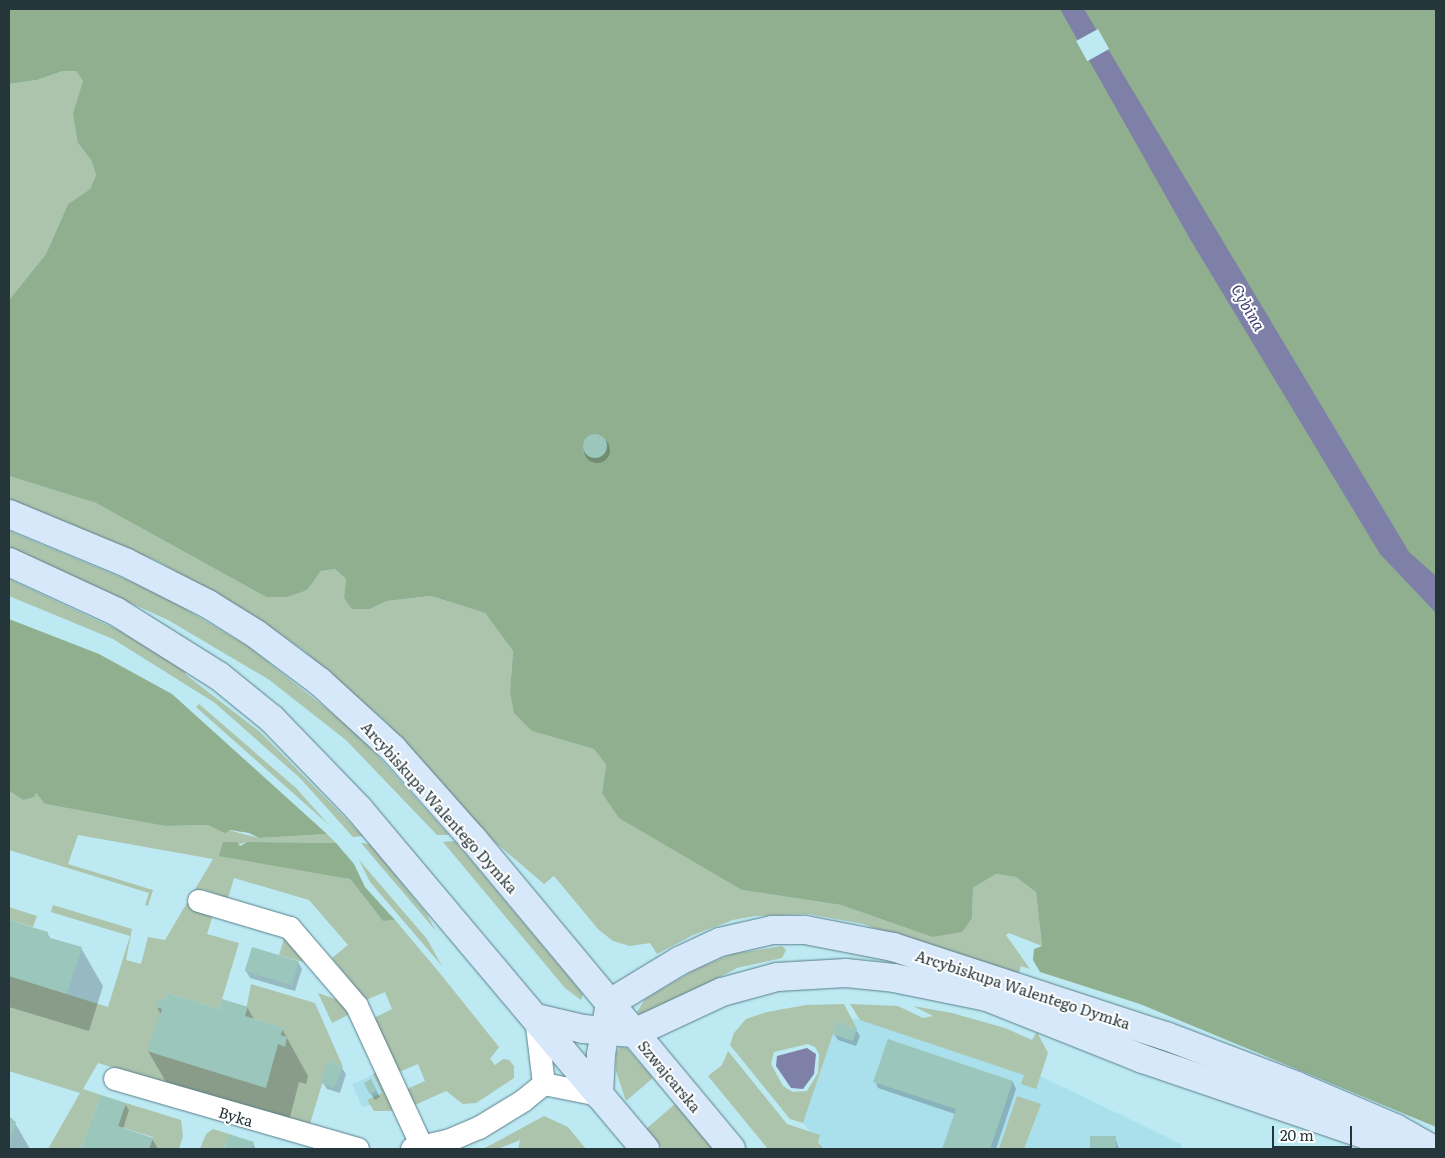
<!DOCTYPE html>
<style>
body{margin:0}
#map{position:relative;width:1445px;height:1158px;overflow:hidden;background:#bde9f3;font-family:Literata,serif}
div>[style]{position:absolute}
.built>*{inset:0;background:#aadfec}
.green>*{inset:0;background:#acc3ac}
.forest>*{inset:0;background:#8faf8f}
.water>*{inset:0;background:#7f80a7}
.pier>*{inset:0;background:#bde9f3;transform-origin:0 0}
.shadow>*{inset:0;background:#0003}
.round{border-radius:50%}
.building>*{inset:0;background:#9bc6bc;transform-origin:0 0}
.roads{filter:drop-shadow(0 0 1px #577f89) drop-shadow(0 0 1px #577f89)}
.street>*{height:22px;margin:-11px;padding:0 11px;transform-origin:11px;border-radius:11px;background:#fff}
.secondary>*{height:28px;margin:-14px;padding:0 14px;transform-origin:14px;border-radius:14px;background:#d6e8fa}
span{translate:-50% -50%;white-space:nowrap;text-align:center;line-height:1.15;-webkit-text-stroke:4px #fff;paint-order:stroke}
.street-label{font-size:15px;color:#25363a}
.water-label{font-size:16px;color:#403e73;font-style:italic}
.frame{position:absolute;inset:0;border:10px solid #25363a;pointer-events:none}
.scale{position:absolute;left:1272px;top:1126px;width:80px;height:22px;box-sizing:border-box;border:2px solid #25363a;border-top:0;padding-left:6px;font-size:15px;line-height:18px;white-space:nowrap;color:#25363a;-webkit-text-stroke:4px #fff;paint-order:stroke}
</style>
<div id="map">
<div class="built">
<div style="clip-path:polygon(838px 1018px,889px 1021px,1009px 1061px,1181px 1144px,1181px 1149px,824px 1149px,803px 1123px)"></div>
<div style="clip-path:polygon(377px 1073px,390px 1101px,362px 1107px,352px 1084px)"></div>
</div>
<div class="green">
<div style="clip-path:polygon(63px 71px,76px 71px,83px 81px,78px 143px,91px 160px,96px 175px,90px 189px,68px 204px,46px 254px,9px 300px,9px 84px,37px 80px)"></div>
<div style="clip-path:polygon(9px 476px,96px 503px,266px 597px,307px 590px,321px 571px,335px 569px,346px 579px,344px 598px,370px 609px,387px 601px,431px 596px,485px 613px,513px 651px,510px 692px,532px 731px,594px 749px,606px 765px,602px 793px,742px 890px,841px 905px,932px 937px,972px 918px,973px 888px,996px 874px,1016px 877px,1036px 891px,1042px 946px,1009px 933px,1006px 935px,1030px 969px,1021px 966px,1017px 979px,863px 924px,808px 914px,755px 916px,733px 920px,693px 935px,657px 954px,650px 943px,630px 946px,613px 941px,598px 929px,554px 876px,544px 884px,490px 838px,386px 722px,303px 650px,256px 617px,157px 561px,9px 499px)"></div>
<div style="clip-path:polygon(9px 531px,130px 581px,177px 604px,249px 647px,357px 733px,449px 835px,437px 835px,346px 740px,268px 679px,168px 620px,9px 548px)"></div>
<div style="clip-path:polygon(9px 579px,118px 630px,186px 671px,185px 674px,260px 732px,363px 836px,353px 837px,300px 778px,215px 703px,113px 639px,9px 596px)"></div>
<div style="clip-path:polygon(199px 704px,296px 788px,329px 825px,196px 707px)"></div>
<div style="clip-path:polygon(9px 791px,23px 800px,36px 793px,45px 804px,165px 826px,208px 825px,259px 838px,327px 834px,336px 843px,247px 842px,222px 849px,220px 853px,350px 879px,383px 921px,395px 920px,438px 971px,499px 1047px,490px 1059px,495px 1065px,503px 1059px,509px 1060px,514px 1066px,514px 1078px,476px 1103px,463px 1104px,446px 1091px,415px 1105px,407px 1089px,425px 1081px,418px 1064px,399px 1072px,374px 1018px,392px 1009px,385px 992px,366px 1000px,332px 958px,348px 945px,309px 900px,234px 878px,228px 898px,202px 889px,196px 909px,213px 915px,207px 934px,239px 943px,219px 1009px,167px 993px,152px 1044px,267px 1079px,283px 1028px,245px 1016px,251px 984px,315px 1003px,343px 1067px,329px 1061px,309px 1127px,98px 1063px,83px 1089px,101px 1095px,81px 1149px,48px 1149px,80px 1093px,9px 1071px,9px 976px,108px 1007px,130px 936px,51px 912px,53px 905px,132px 929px,126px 960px,141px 964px,148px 937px,165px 940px,213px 859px,78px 835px,68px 864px,153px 890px,148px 906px,145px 905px,149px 893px,9px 850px)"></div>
<div style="clip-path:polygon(455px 841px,583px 994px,581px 1000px,565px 988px,443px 842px)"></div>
<div style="clip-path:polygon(361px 843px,370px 844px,426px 913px,436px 931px)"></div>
<div style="clip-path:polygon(359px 860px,427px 939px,442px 966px,370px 882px)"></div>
<div style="clip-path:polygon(9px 907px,37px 916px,33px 927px,9px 920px)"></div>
<div style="clip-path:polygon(285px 936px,307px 963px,279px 955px)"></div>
<div style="clip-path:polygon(782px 946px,786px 950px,782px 958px,737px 968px,665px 1006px,640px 1014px,637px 1012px,645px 999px,696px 969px,732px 954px)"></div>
<div style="clip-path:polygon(318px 993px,338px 1000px,350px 1014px,332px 1023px)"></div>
<div style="clip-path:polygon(evenodd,844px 1004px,857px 1029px,837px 1022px,803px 1123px,790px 1119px,730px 1045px,734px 1033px,746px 1019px,767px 1012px,806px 1005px,844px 1004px,808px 1044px,815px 1047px,819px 1054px,818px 1073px,807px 1091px,793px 1092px,783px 1086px,771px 1064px,774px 1052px,808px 1044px)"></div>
<div style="clip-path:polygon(850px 1004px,898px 1006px,923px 1018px,933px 1016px,913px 1006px,952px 1013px,1005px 1028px,1032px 1040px,1037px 1032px,1048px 1053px,1036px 1089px,1021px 1084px,1024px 1075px,860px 1020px)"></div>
<div style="clip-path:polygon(620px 1047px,627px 1048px,653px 1078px,626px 1101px,616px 1071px,616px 1053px)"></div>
<div style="clip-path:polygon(728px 1051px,787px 1124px,820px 1135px,818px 1142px,824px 1149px,768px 1149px,708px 1076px,722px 1065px)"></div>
<div style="clip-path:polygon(376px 1072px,393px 1111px,374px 1111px,367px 1100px,382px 1093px,373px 1074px)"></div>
<div style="clip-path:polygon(1017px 1096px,1041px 1104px,1024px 1149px,999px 1149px)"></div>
<div style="clip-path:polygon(126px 1103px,181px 1120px,183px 1136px,179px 1149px,149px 1149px,153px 1137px,118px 1126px)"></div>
<div style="clip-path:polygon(675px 1104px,713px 1149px,663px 1149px,646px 1129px)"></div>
<div style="clip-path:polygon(544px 1116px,568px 1127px,586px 1149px,518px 1149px,520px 1140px,498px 1149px,483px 1149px)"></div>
<div style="clip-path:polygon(213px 1129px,229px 1134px,224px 1149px,200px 1149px,206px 1134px)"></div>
</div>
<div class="forest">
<div style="clip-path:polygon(9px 9px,1436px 9px,1436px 1127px,1140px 1004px,1040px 972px,1033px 960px,1034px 949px,1042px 946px,1036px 892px,1016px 877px,996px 874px,973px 888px,972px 918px,962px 932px,932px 937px,841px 905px,742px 890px,619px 818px,602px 793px,606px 765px,594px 749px,532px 731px,514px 713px,510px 692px,513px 651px,485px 613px,431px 596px,387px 601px,370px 609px,352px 609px,344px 598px,346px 579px,335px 569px,321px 571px,307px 590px,287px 597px,266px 597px,96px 503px,9px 476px,9px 300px,46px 254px,68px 204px,90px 189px,96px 175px,91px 160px,78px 143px,73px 114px,83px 81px,76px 71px,63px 71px,37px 80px,9px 84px)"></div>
<div style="clip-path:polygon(9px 619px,99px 654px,172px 694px,327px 834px,259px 838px,249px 833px,230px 830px,225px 833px,208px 825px,165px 826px,45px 804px,36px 793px,34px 797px,23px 800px,9px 791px)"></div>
<div style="clip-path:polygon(223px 842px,237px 842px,240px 846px,247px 842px,336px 843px,354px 864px,365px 887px,395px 920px,383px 921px,350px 879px,219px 856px)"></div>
</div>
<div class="water">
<div style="clip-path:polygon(1060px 9px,1084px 9px,1409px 552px,1436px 576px,1436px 613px,1380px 554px,1190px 239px)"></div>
<div style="clip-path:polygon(807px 1048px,816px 1054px,814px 1074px,803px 1089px,791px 1088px,776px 1066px,777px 1056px)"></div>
</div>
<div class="pier">
<div style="left:1098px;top:29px;width:23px;height:25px;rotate:61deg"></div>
</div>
<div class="shadow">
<div class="round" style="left:584px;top:437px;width:26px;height:26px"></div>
<div style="clip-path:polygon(9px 921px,47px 933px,51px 939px,81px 948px,103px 986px,89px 1031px,9px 1007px)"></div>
<div style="clip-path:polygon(298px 962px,302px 969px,295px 991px,250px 978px,246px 971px)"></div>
<div style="clip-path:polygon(157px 1007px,220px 1010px,247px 1007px,255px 1021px,282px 1029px,308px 1076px,306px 1084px,299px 1082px,288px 1125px,170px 1089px,148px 1051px,161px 1015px)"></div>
<div style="clip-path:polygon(856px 1030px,860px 1036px,856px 1046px,838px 1040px,834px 1034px)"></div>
<div style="clip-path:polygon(342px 1068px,346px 1074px,340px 1093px,327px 1089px,323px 1083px)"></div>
<div style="clip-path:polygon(371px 1081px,380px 1097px,375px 1100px,371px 1094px)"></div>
<div style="clip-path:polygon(875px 1081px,1013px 1082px,1016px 1089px,996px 1149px,944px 1149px,955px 1114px,878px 1088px)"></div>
<div style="clip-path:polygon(125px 1104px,129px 1110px,123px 1129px,152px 1139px,158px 1149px,82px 1149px,92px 1119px)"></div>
<div style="clip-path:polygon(9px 1119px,15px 1123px,30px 1149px,9px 1149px)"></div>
<div style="clip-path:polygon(230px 1136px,253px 1143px,256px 1149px,225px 1149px)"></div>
<div style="clip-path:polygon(1091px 1137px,1115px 1137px,1119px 1149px,1091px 1149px)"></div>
</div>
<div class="building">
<div class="round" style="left:583px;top:434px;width:24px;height:24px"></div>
<div style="clip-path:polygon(9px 920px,48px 932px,47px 937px,82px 947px,67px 994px,9px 976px)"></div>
<div style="left:252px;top:947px;width:49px;height:25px;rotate:17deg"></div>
<div style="clip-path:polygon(167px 993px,219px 1009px,222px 999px,245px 1006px,248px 1006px,245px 1016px,283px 1028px,280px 1035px,287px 1037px,285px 1047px,278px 1044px,266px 1088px,147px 1051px,162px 1009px,156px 1007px,158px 998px,165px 1000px)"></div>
<div style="left:837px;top:1022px;width:21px;height:13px;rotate:19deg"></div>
<div style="clip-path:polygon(888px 1039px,1013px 1081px,990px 1149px,942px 1149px,956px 1109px,873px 1082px)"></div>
<div style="left:329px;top:1061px;width:15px;height:23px;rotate:23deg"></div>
<div style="left:371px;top:1079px;width:13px;height:8px;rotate:63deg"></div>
<div style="clip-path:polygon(101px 1095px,126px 1103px,118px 1126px,153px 1138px,149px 1149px,81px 1149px)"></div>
<div style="clip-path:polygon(9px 1116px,16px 1122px,9px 1143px)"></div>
<div style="clip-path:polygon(229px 1134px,254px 1142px,251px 1149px,224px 1149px)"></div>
<div style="left:1090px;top:1136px;width:26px;height:13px"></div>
</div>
<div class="roads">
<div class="street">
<div style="left:199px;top:901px;width:95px;rotate:16.5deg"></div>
<div style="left:290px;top:928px;width:103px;rotate:49.3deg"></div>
<div style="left:357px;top:1006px;width:157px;rotate:65.2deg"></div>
<div style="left:536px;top:1018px;width:66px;rotate:83.1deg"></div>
<div style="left:115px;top:1079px;width:253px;rotate:16.1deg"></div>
<div style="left:544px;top:1084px;width:56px;rotate:11.3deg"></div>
<div style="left:412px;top:1149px;width:37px;rotate:-13deg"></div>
<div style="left:448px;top:1141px;width:34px;rotate:-23deg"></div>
<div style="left:479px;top:1128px;width:52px;rotate:-31.5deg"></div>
<div style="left:523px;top:1101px;width:27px;rotate:-39deg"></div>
</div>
<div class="secondary">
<div style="left:9px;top:514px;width:126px;rotate:22.5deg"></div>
<div style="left:125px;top:562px;width:93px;rotate:26.8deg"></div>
<div style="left:208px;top:604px;width:57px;rotate:32deg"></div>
<div style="left:256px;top:634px;width:80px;rotate:36.9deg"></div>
<div style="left:320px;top:682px;width:99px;rotate:42.5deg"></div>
<div style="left:393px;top:749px;width:120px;rotate:48.4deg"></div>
<div style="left:473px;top:839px;width:403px;rotate:50.2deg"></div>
<div style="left:9px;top:562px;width:119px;rotate:24.8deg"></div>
<div style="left:117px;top:612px;width:120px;rotate:32.1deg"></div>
<div style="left:219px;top:676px;width:68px;rotate:39.1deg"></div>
<div style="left:272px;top:719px;width:124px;rotate:46deg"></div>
<div style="left:358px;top:808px;width:446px;rotate:49.9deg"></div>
<div style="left:536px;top:1018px;width:48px;rotate:13.2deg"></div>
<div style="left:583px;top:1029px;width:51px;rotate:4.5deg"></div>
<div style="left:634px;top:1033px;width:97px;rotate:-25deg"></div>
<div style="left:722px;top:992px;width:57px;rotate:-15.3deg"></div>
<div style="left:777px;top:977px;width:69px;rotate:-3.3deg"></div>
<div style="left:846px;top:973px;width:48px;rotate:5.9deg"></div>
<div style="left:894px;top:978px;width:95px;rotate:11.5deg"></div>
<div style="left:987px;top:997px;width:168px;rotate:21.7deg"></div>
<div style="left:1143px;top:1059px;width:269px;rotate:18.8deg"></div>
<div style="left:599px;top:1095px;width:41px;rotate:-87.2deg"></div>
<div style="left:601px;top:1054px;width:52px;rotate:-80deg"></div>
<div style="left:610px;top:1003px;width:81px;rotate:-31.3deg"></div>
<div style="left:679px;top:961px;width:45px;rotate:-24.9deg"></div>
<div style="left:720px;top:942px;width:53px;rotate:-13deg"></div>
<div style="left:772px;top:930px;width:33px"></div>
<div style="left:805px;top:930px;width:90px;rotate:10.9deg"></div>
<div style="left:893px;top:947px;width:287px;rotate:18.1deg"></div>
<div style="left:1166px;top:1036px;width:140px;rotate:20.9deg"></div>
<div style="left:1297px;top:1086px;width:107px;rotate:23.2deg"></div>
<div style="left:1395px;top:1128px;width:43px;rotate:29.6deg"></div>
</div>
</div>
<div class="street-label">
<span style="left:440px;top:807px;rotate:48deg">Arcybiskupa Walentego Dymka</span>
<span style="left:1023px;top:989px;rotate:18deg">Arcybiskupa Walentego Dymka</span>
<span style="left:670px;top:1076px;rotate:50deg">Szwajcarska</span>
<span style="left:236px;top:1116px;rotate:17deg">Byka</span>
</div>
<div class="water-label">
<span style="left:1249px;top:307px;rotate:60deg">Cybina</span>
</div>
<div class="frame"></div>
<div class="scale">20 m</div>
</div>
